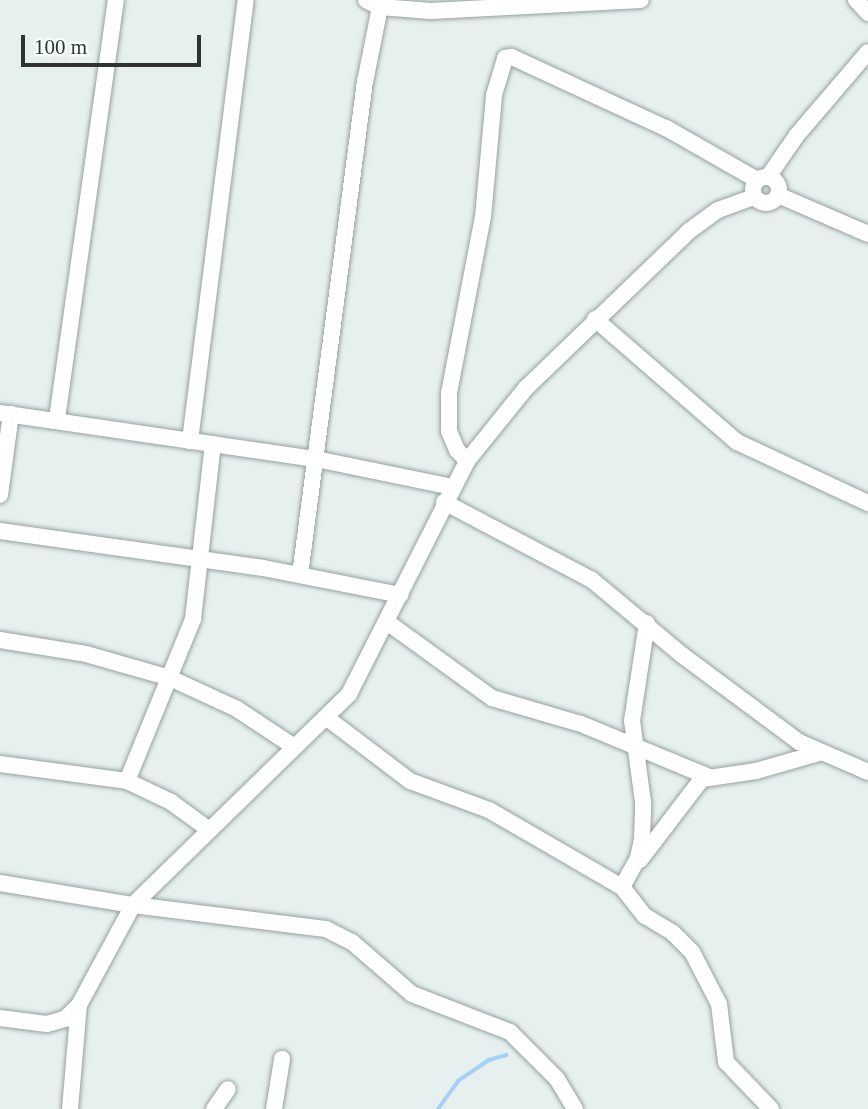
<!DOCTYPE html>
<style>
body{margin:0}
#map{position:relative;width:868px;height:1109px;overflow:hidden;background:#e6f1ef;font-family:"Times New Roman",serif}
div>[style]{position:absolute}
.stream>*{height:3.5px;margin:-1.75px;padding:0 1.75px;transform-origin:1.75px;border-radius:1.75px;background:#a5d0f8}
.roads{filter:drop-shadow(0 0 2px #96a19f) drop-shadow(0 0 2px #96a19f)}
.minor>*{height:16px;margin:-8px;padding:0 8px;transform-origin:8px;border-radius:8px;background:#fff}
.minor>.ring{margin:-8px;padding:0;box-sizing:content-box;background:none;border:16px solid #fff;border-radius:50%}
span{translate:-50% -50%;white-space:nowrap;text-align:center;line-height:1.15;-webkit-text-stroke:7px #f3fffd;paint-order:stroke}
.scale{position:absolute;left:21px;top:35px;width:180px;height:32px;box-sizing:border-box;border:4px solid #2f3333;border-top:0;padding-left:9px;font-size:21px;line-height:24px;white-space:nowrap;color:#2f3333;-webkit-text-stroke:5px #f3fffd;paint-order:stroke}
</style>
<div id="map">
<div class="stream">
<div style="left:438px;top:1109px;width:34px;rotate:-54deg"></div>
<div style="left:458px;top:1081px;width:37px;rotate:-34deg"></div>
<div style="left:489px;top:1060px;width:18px;rotate:-16deg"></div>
</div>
<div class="roads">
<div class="minor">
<div style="left:366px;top:0;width:16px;rotate:27deg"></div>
<div style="left:380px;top:7px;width:51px;rotate:4.5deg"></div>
<div style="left:431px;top:11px;width:210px;rotate:-3deg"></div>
<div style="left:856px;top:0;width:18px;rotate:47deg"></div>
<div class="ring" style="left:753px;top:177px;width:10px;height:10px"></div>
<div style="left:768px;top:177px;width:51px;rotate:-55.4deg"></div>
<div style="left:797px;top:135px;width:109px;rotate:-49.5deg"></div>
<div style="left:778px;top:195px;width:98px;rotate:23.4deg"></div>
<div style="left:595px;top:319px;width:188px;rotate:40.9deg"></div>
<div style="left:737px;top:442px;width:145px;rotate:25deg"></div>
<div style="left:0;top:413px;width:319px;rotate:8.3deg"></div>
<div style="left:316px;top:459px;width:140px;rotate:11.6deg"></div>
<div style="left:57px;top:419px;width:423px;rotate:-82deg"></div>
<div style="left:190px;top:441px;width:445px;rotate:-82.8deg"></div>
<div style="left:467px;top:461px;width:15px;rotate:-132deg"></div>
<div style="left:457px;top:450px;width:21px;rotate:-113deg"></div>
<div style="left:449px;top:431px;width:38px;rotate:-90deg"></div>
<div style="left:449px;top:393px;width:179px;rotate:-79.1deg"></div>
<div style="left:483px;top:217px;width:122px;rotate:-84.8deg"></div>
<div style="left:494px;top:95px;width:39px;rotate:-73deg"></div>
<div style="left:505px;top:58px;width:7px;rotate:-8deg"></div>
<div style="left:512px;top:57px;width:170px;rotate:24.8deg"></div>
<div style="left:666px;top:128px;width:105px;rotate:29.7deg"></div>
<div style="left:0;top:495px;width:82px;rotate:-82.3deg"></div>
<div style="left:444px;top:502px;width:167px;rotate:27.8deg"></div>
<div style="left:592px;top:580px;width:117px;rotate:39.8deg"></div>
<div style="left:682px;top:655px;width:146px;rotate:36.6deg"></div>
<div style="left:799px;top:742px;width:75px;rotate:23.5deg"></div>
<div style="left:0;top:531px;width:266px;rotate:8deg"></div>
<div style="left:263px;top:568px;width:140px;rotate:11.1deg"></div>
<div style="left:300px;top:575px;width:497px;rotate:-82.5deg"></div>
<div style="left:365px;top:82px;width:76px;rotate:-78.7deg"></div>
<div style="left:387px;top:622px;width:130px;rotate:35.9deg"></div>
<div style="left:492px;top:698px;width:93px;rotate:16.3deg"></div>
<div style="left:581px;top:724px;width:139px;rotate:22.5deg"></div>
<div style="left:0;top:640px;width:87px;rotate:9.2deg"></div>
<div style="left:86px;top:654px;width:87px;rotate:15.9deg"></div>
<div style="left:170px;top:678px;width:74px;rotate:24.8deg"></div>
<div style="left:237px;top:709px;width:67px;rotate:33.5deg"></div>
<div style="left:327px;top:718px;width:104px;rotate:37.2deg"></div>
<div style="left:410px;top:781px;width:84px;rotate:20.2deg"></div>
<div style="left:489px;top:810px;width:154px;rotate:30.1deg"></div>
<div style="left:622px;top:887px;width:37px;rotate:52deg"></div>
<div style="left:645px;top:916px;width:33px;rotate:31deg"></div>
<div style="left:673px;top:933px;width:27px;rotate:45deg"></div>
<div style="left:692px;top:952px;width:59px;rotate:62.6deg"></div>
<div style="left:719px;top:1004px;width:58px;rotate:83.1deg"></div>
<div style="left:726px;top:1062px;width:65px;rotate:46.2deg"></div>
<div style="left:0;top:764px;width:128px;rotate:7.6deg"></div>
<div style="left:127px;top:781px;width:49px;rotate:25.5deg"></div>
<div style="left:171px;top:802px;width:46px;rotate:36.1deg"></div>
<div style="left:127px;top:781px;width:175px;rotate:-67.8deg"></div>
<div style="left:193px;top:619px;width:176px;rotate:-83.5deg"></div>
<div style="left:640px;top:860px;width:102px;rotate:-52.6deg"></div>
<div style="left:702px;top:779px;width:55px;rotate:-8.4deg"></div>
<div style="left:756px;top:771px;width:66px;rotate:-15.9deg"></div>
<div style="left:0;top:883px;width:135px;rotate:9.4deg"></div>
<div style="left:133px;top:905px;width:194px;rotate:7.1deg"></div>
<div style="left:326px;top:929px;width:29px;rotate:27deg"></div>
<div style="left:352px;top:942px;width:79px;rotate:40.9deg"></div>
<div style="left:412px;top:994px;width:105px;rotate:21.2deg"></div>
<div style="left:510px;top:1032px;width:66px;rotate:45deg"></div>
<div style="left:557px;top:1079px;width:35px;rotate:59deg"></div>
<div style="left:622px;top:887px;width:33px;rotate:-61deg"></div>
<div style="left:638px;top:858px;width:19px;rotate:-78deg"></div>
<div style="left:642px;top:839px;width:37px;rotate:-88deg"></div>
<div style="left:643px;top:802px;width:82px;rotate:-97.7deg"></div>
<div style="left:632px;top:721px;width:99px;rotate:-81.3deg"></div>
<div style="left:0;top:1018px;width:47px;rotate:7.3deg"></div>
<div style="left:47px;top:1024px;width:19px;rotate:-16deg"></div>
<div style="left:65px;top:1019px;width:20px;rotate:-45deg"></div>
<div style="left:79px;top:1005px;width:114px;rotate:-61.6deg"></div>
<div style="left:133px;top:905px;width:302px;rotate:-44.3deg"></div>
<div style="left:349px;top:694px;width:261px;rotate:-63.1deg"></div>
<div style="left:467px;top:461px;width:94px;rotate:-51.1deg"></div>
<div style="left:526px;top:388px;width:226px;rotate:-43.9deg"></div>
<div style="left:689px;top:231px;width:36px;rotate:-36deg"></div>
<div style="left:718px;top:210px;width:38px;rotate:-20deg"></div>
<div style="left:70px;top:1109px;width:104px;rotate:-85.1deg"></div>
<div style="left:214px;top:1109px;width:24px;rotate:-55deg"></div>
<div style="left:274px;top:1109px;width:51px;rotate:-80.9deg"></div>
</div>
</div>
<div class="scale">100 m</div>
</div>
